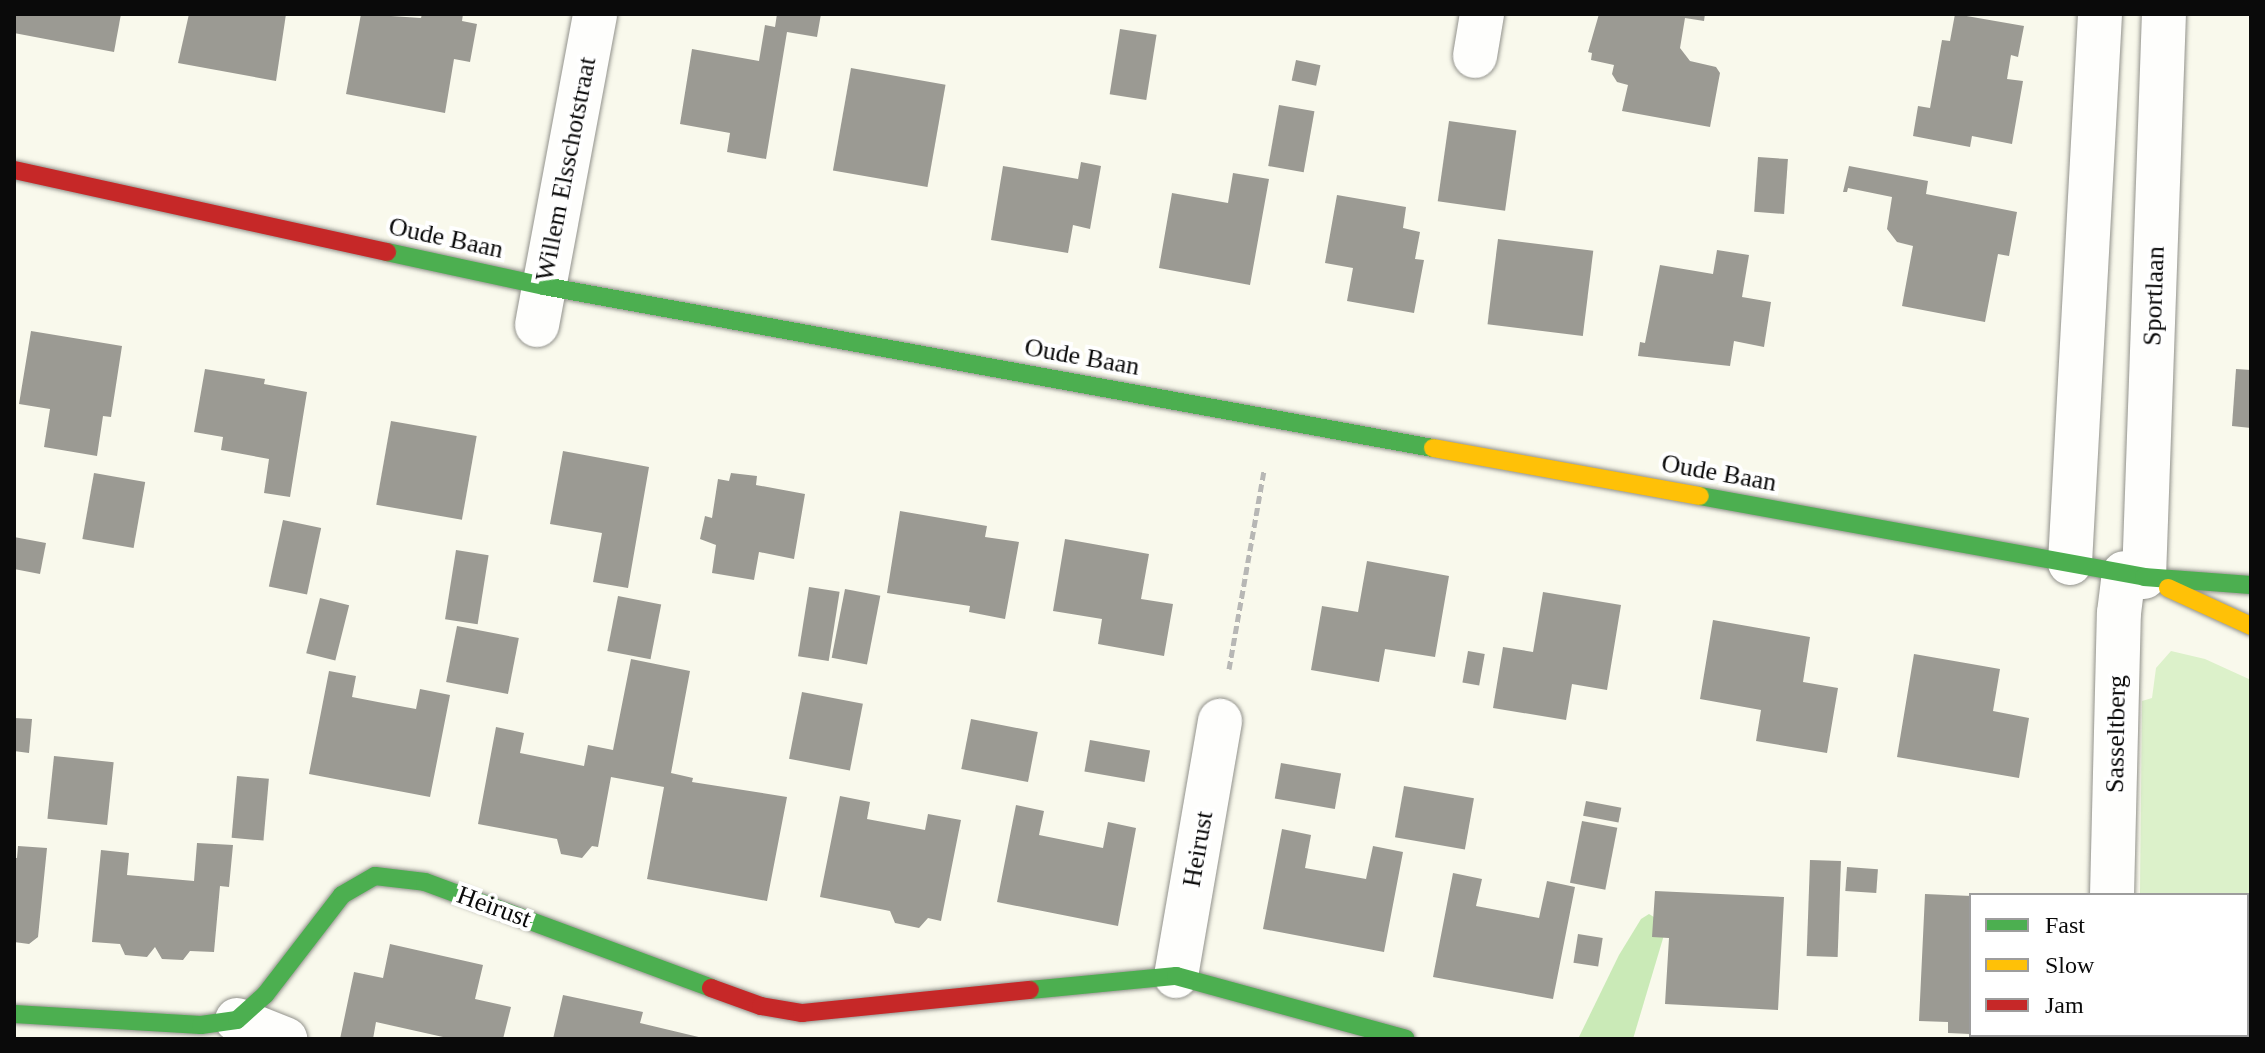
<!DOCTYPE html>
<style>
body{margin:0}
#map{position:relative;width:2265px;height:1053px;overflow:hidden;background:#f9f9ec;font-family:Georgia,serif}
div>[style]{position:absolute}
.green>*{inset:0;background:#dcf1ca}
.forest>*{inset:0;background:#caeab7}
.building>*{inset:0;background:#9b9a93;transform-origin:0 0}
.path>*{height:5px;margin-top:-2.5px;transform-origin:0;background:repeating-linear-gradient(90deg,#b7b7b5 0 8px,transparent 0 12px)}
.roads{filter:drop-shadow(0 0 2px #92928c) drop-shadow(0 0 2px #92928c)}
.street>*{height:44px;margin:-22px;padding:0 22px;transform-origin:22px;border-radius:22px;background:#fefefc}
.fast>*{height:18px;margin:-9px;padding:0 9px;transform-origin:9px;border-radius:9px;background:#4caf50}
.slow>*{height:18px;margin:-9px;padding:0 9px;transform-origin:9px;border-radius:9px;background:#ffc107}
.jam>*{height:18px;margin:-9px;padding:0 9px;transform-origin:9px;border-radius:9px;background:#c62828}
span{translate:-50% -50%;white-space:nowrap;text-align:center;line-height:1.15;-webkit-text-stroke:8px #fff;paint-order:stroke}
.street-label{font-size:26px;color:#0a0a0a}
.frame{position:absolute;inset:0;border:16px solid #0a0a0a;pointer-events:none}
.legend{position:absolute;left:1969px;top:893px;width:280px;height:144px;box-sizing:border-box;background:#fff;border:2px solid #9d9d9d;margin:0;padding:10px 14px;list-style:none;font-size:24px;color:#0a0a0a}
.legend li{display:flex;align-items:center;gap:16px;height:40px}
.legend b{width:40px;border:2px solid #9d9d9d}
</style>
<div id="map">
<div class="green">
<div style="clip-path:polygon(2171px 651px,2205px 659px,2251px 680px,2251px 1039px,2139px 1039px,2139px 1035px,2247px 1035px,2247px 895px,2140px 895px,2142px 701px,2152px 698px,2156px 668px)"></div>
</div>
<div class="forest">
<div style="clip-path:polygon(1649px 914px,1667px 925px,1633px 1039px,1578px 1039px,1619px 955px,1641px 919px)"></div>
</div>
<div class="building">
<div style="clip-path:polygon(16px 14px,121px 14px,114px 52px,14px 33px)"></div>
<div style="clip-path:polygon(189px 14px,286px 14px,276px 81px,178px 63px)"></div>
<div style="clip-path:polygon(361px 14px,421px 18px,422px 14px,463px 14px,462px 21px,477px 24px,470px 62px,454px 59px,445px 113px,346px 94px)"></div>
<div style="clip-path:polygon(777px 14px,821px 14px,817px 37px,787px 32px,766px 159px,727px 152px,730px 133px,680px 124px,692px 49px,759px 61px,765px 25px,775px 27px)"></div>
<div style="clip-path:polygon(1599px 14px,1705px 14px,1704px 21px,1685px 18px,1680px 48px,1690px 61px,1716px 67px,1720px 73px,1710px 127px,1622px 111px,1628px 85px,1617px 82px,1612px 74px,1614px 65px,1591px 60px,1592px 53px,1588px 52px)"></div>
<div style="clip-path:polygon(1955px 14px,2024px 26px,2018px 57px,2011px 55px,2007px 79px,2023px 81px,2012px 144px,1972px 136px,1970px 147px,1913px 136px,1918px 106px,1930px 108px,1942px 40px,1950px 41px)"></div>
<div style="left:1120px;top:29px;width:37px;height:66px;rotate:9deg"></div>
<div style="left:1296px;top:60px;width:25px;height:21px;rotate:12deg"></div>
<div style="left:851px;top:68px;width:96px;height:104px;rotate:10deg"></div>
<div style="left:1279px;top:105px;width:36px;height:62px;rotate:10deg"></div>
<div style="left:1449px;top:121px;width:68px;height:81px;rotate:8deg"></div>
<div style="left:1758px;top:157px;width:30px;height:55px;rotate:4deg"></div>
<div style="clip-path:polygon(1081px 162px,1101px 166px,1090px 229px,1073px 225px,1068px 253px,991px 240px,1003px 166px,1078px 179px)"></div>
<div style="clip-path:polygon(1849px 166px,1928px 181px,1926px 194px,2017px 212px,2009px 256px,1998px 254px,1985px 322px,1902px 306px,1913px 246px,1897px 242px,1887px 229px,1892px 197px,1848px 188px,1847px 192px,1843px 192px)"></div>
<div style="clip-path:polygon(1233px 173px,1269px 179px,1250px 285px,1159px 268px,1172px 193px,1228px 203px)"></div>
<div style="clip-path:polygon(1337px 195px,1406px 207px,1403px 228px,1420px 232px,1415px 259px,1424px 260px,1414px 313px,1347px 301px,1353px 268px,1325px 263px)"></div>
<div style="left:1498px;top:239px;width:96px;height:86px;rotate:7deg"></div>
<div style="clip-path:polygon(1717px 250px,1749px 255px,1742px 297px,1771px 302px,1764px 347px,1734px 341px,1730px 366px,1638px 356px,1640px 342px,1645px 343px,1660px 265px,1713px 274px)"></div>
<div style="clip-path:polygon(31px 331px,122px 346px,111px 417px,103px 416px,97px 456px,44px 447px,50px 409px,19px 404px)"></div>
<div style="clip-path:polygon(205px 369px,265px 379px,264px 384px,307px 392px,290px 497px,264px 493px,269px 459px,221px 450px,223px 437px,194px 432px)"></div>
<div style="clip-path:polygon(2236px 369px,2251px 370px,2251px 428px,2232px 426px)"></div>
<div style="left:391px;top:421px;width:87px;height:85px;rotate:10deg"></div>
<div style="clip-path:polygon(563px 451px,649px 467px,628px 588px,593px 582px,602px 533px,550px 524px)"></div>
<div style="left:94px;top:473px;width:52px;height:67px;rotate:10deg"></div>
<div style="clip-path:polygon(731px 473px,757px 476px,756px 485px,805px 494px,794px 559px,759px 552px,754px 580px,712px 573px,716px 545px,700px 539px,705px 516px,712px 518px,718px 479px,729px 481px)"></div>
<div style="clip-path:polygon(900px 511px,987px 526px,985px 537px,1019px 542px,1005px 619px,969px 612px,970px 606px,887px 593px)"></div>
<div style="left:283px;top:520px;width:39px;height:68px;rotate:12deg"></div>
<div style="clip-path:polygon(14px 537px,46px 543px,40px 574px,14px 569px)"></div>
<div style="clip-path:polygon(1065px 539px,1149px 554px,1141px 599px,1173px 604px,1164px 656px,1098px 644px,1102px 619px,1053px 611px)"></div>
<div style="left:456px;top:550px;width:33px;height:70px;rotate:9deg"></div>
<div style="clip-path:polygon(1367px 561px,1449px 576px,1435px 657px,1385px 649px,1379px 682px,1311px 670px,1322px 606px,1358px 612px)"></div>
<div style="left:809px;top:587px;width:31px;height:70px;rotate:9deg"></div>
<div style="left:845px;top:589px;width:36px;height:70px;rotate:11deg"></div>
<div style="clip-path:polygon(1543px 592px,1621px 605px,1607px 690px,1572px 684px,1566px 720px,1493px 708px,1503px 647px,1533px 652px)"></div>
<div style="left:618px;top:596px;width:44px;height:56px;rotate:11deg"></div>
<div style="left:320px;top:598px;width:30px;height:57px;rotate:14deg"></div>
<div style="clip-path:polygon(1713px 620px,1810px 637px,1803px 682px,1838px 688px,1827px 753px,1756px 741px,1761px 710px,1700px 699px)"></div>
<div style="left:457px;top:626px;width:63px;height:57px;rotate:11deg"></div>
<div style="left:1468px;top:651px;width:17px;height:32px;rotate:10deg"></div>
<div style="clip-path:polygon(1914px 654px,2000px 669px,1993px 711px,2029px 718px,2019px 778px,1897px 757px)"></div>
<div style="clip-path:polygon(631px 659px,690px 671px,671px 773px,693px 778px,692px 782px,787px 797px,767px 901px,647px 879px,664px 787px,611px 777px,598px 847px,592px 846px,582px 858px,561px 854px,557px 839px,478px 824px,496px 727px,524px 733px,520px 753px,584px 766px,588px 745px,613px 750px)"></div>
<div style="clip-path:polygon(329px 671px,356px 676px,352px 697px,383px 703px,416px 709px,420px 689px,450px 695px,430px 797px,309px 774px)"></div>
<div style="left:802px;top:692px;width:62px;height:68px;rotate:11deg"></div>
<div style="clip-path:polygon(14px 718px,32px 719px,29px 753px,14px 751px)"></div>
<div style="left:971px;top:719px;width:68px;height:51px;rotate:11deg"></div>
<div style="left:1090px;top:740px;width:61px;height:32px;rotate:10deg"></div>
<div style="left:54px;top:756px;width:60px;height:63px;rotate:6deg"></div>
<div style="left:1281px;top:763px;width:61px;height:36px;rotate:10deg"></div>
<div style="left:237px;top:776px;width:32px;height:62px;rotate:5deg"></div>
<div style="left:1404px;top:786px;width:71px;height:52px;rotate:10deg"></div>
<div style="clip-path:polygon(840px 796px,870px 802px,867px 819px,925px 830px,928px 814px,961px 820px,941px 921px,928px 918px,919px 928px,895px 923px,890px 911px,820px 897px)"></div>
<div style="left:1586px;top:801px;width:36px;height:15px;rotate:11deg"></div>
<div style="clip-path:polygon(1016px 805px,1044px 811px,1039px 835px,1103px 848px,1108px 822px,1136px 828px,1118px 926px,997px 902px)"></div>
<div style="left:1582px;top:821px;width:36px;height:63px;rotate:11deg"></div>
<div style="clip-path:polygon(1282px 829px,1311px 835px,1305px 868px,1366px 879px,1373px 846px,1403px 852px,1384px 952px,1263px 929px)"></div>
<div style="clip-path:polygon(197px 843px,233px 845px,229px 887px,220px 886px,214px 952px,190px 951px,183px 960px,162px 959px,155px 947px,147px 957px,125px 955px,120px 944px,92px 942px,101px 850px,129px 853px,127px 875px,194px 881px)"></div>
<div style="clip-path:polygon(18px 846px,47px 848px,38px 937px,29px 944px,14px 942px,14px 858px,17px 858px)"></div>
<div style="left:1810px;top:860px;width:31px;height:96px;rotate:2deg"></div>
<div style="left:1847px;top:867px;width:31px;height:24px;rotate:4deg"></div>
<div style="clip-path:polygon(1453px 873px,1482px 879px,1476px 906px,1539px 918px,1547px 881px,1575px 887px,1553px 999px,1433px 977px)"></div>
<div style="clip-path:polygon(1655px 891px,1784px 897px,1778px 1010px,1665px 1004px,1669px 938px,1652px 937px)"></div>
<div style="clip-path:polygon(1925px 894px,1971px 896px,1970px 1034px,1948px 1033px,1948px 1022px,1919px 1021px)"></div>
<div style="left:1578px;top:934px;width:25px;height:29px;rotate:9deg"></div>
<div style="clip-path:polygon(390px 944px,483px 965px,475px 999px,511px 1007px,503px 1039px,452px 1039px,376px 1022px,373px 1039px,340px 1039px,354px 972px,383px 978px)"></div>
<div style="clip-path:polygon(563px 995px,643px 1012px,640px 1023px,707px 1039px,553px 1039px)"></div>
</div>
<div class="path">
<div style="left:1229px;top:669px;width:202px;rotate:-80deg"></div>
</div>
<div class="roads">
<div class="street">
<div style="left:1475px;top:56px;width:43px;rotate:-80.5deg"></div>
<div style="left:537px;top:325px;width:316px;rotate:-79.4deg"></div>
<div style="left:2070px;top:563px;width:550px;rotate:-86.87deg"></div>
<div style="left:2144px;top:577px;width:563px;rotate:-87.97deg"></div>
<div style="left:2112px;top:895px;width:282px;rotate:-88.6deg"></div>
<div style="left:2119px;top:613px;width:40px;rotate:-82.9deg"></div>
<div style="left:1176px;top:976px;width:259px;rotate:-80.2deg"></div>
<div style="left:237px;top:1020px;width:52px;rotate:21.6deg"></div>
<div style="left:2109px;top:1039px;width:4px;rotate:-90deg"></div>
</div>
<div class="fast">
<div style="left:387px;top:252px;width:161px;rotate:12.2deg"></div>
<div style="left:544px;top:286px;width:904px;rotate:10.33deg"></div>
<div style="left:1700px;top:496px;width:451px;rotate:10.3deg"></div>
<div style="left:2144px;top:577px;width:107px;rotate:4.3deg"></div>
<div style="left:1030px;top:990px;width:147px;rotate:-5.5deg"></div>
<div style="left:1176px;top:976px;width:238px;rotate:15.3deg"></div>
<div style="left:14px;top:1014px;width:187px;rotate:3.4deg"></div>
<div style="left:201px;top:1025px;width:36px;rotate:-8deg"></div>
<div style="left:237px;top:1020px;width:38px;rotate:-42deg"></div>
<div style="left:265px;top:995px;width:126px;rotate:-52.4deg"></div>
<div style="left:342px;top:895px;width:38px;rotate:-30deg"></div>
<div style="left:375px;top:876px;width:50px;rotate:6.8deg"></div>
<div style="left:425px;top:882px;width:305px;rotate:20.3deg"></div>
</div>
<div class="slow">
<div style="left:1433px;top:448px;width:271px;rotate:10.2deg"></div>
<div style="left:2168px;top:588px;width:91px;rotate:24.6deg"></div>
</div>
<div class="jam">
<div style="left:14px;top:170px;width:382px;rotate:12.4deg"></div>
<div style="left:711px;top:988px;width:53px;rotate:19.8deg"></div>
<div style="left:761px;top:1006px;width:42px;rotate:9.7deg"></div>
<div style="left:802px;top:1013px;width:229px;rotate:-5.8deg"></div>
</div>
</div>
<div class="street-label">
<span style="left:566px;top:169px;rotate:-79deg">Willem Elsschotstraat</span>
<span style="left:446px;top:238px;rotate:12deg">Oude Baan</span>
<span style="left:2154px;top:296px;rotate:-88deg">Sportlaan</span>
<span style="left:1082px;top:357px;rotate:10deg">Oude Baan</span>
<span style="left:1719px;top:473px;rotate:10deg">Oude Baan</span>
<span style="left:2116px;top:734px;rotate:-89deg">Sasseltberg</span>
<span style="left:1198px;top:849px;rotate:-80deg">Heirust</span>
<span style="left:494px;top:907px;rotate:20deg">Heirust</span>
</div>
<div class="frame"></div>
<ul class="legend">
<li><b style="height:10px;background:#4caf50"></b>Fast</li>
<li><b style="height:10px;background:#ffc107"></b>Slow</li>
<li><b style="height:10px;background:#c62828"></b>Jam</li>
</ul>
</div>
